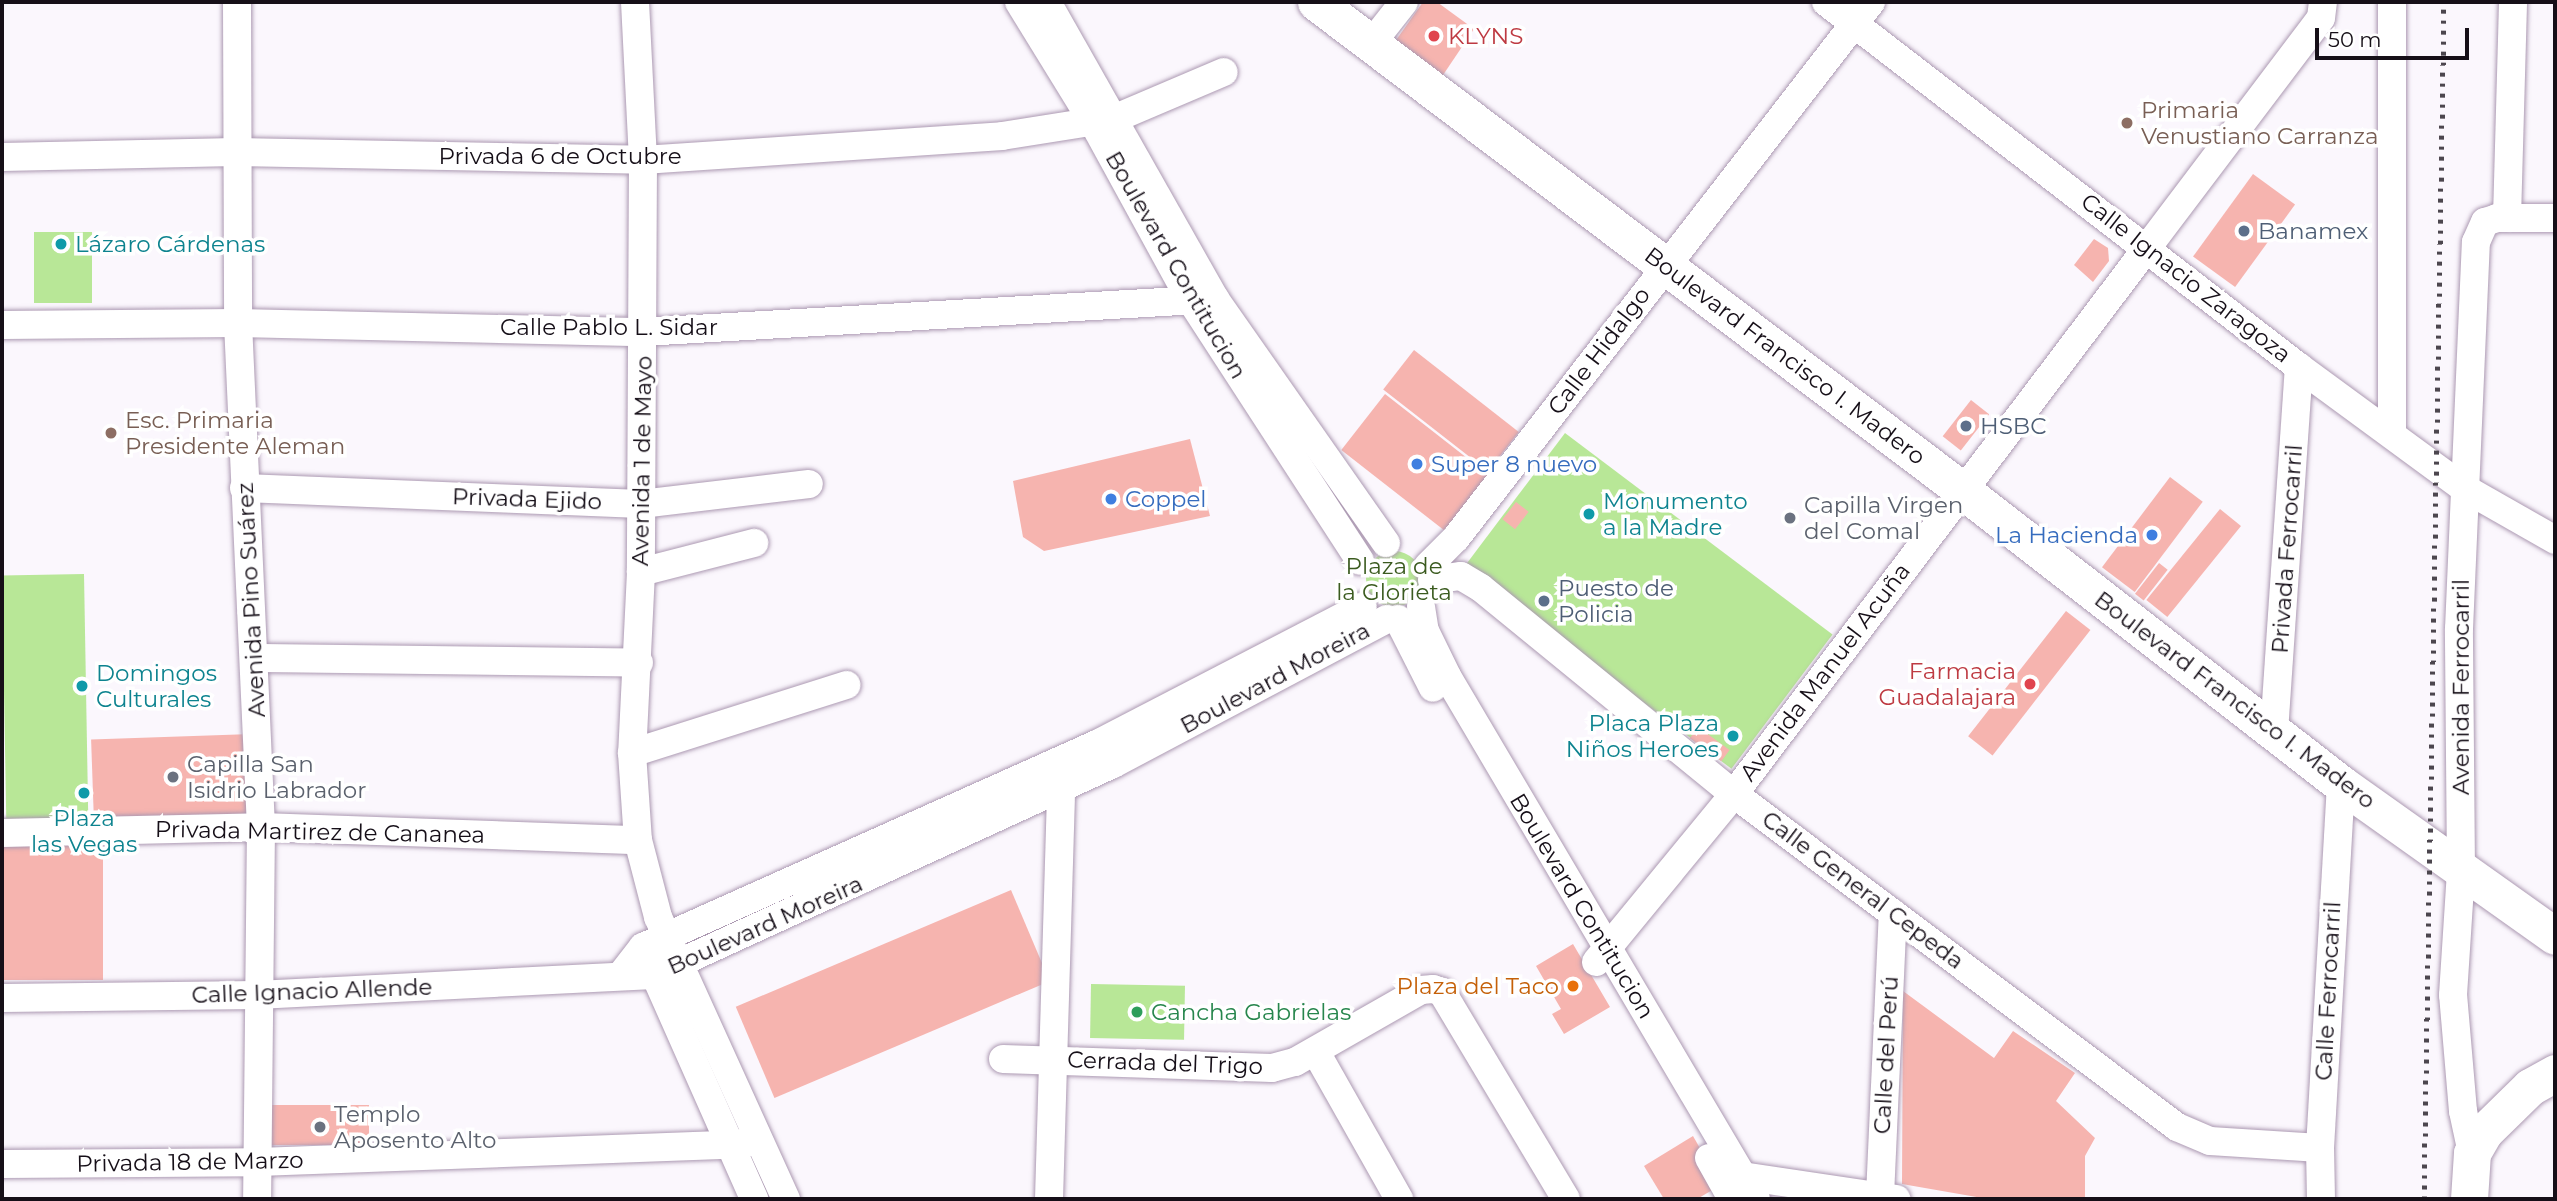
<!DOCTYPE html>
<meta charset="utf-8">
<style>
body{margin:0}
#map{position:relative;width:2557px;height:1201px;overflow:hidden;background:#fbf7fd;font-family:Montserrat,sans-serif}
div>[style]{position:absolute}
.green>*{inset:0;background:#b8e797;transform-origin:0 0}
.round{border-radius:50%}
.building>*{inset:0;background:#f6b4af;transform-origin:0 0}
.roads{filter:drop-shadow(0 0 2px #ac99b2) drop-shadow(0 0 2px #ac99b2)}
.minor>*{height:28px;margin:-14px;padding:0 14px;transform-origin:14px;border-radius:14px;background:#fff}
.major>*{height:37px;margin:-18.5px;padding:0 18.5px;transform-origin:18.5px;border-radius:18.5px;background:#fff}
.rail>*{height:5px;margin-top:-2.5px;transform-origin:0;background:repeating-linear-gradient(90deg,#4c464e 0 3.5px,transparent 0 10.5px)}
.dots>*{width:19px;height:19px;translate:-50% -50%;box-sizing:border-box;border:4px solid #fff;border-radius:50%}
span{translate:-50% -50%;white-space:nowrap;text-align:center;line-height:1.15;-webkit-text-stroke:7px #fff;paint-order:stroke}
.health-label{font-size:23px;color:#be3a42}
.left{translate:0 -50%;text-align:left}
.right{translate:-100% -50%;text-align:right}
.education-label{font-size:23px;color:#785e54}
.street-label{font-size:23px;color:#160f18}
.service-label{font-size:23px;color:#4e5e75}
.culture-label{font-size:23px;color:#0d838f}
.shop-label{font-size:23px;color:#366cbe}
.worship-label{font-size:23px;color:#5b616d}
.park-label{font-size:23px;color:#3b5b1f}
.food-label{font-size:23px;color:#c56008}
.leisure-label{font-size:23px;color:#27864d}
.frame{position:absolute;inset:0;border:4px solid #160f18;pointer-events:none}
.scale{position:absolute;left:2315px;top:28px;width:154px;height:32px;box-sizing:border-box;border:4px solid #160f18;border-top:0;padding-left:9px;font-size:21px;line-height:24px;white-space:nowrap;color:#160f18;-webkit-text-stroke:5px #fff;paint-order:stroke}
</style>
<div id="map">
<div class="green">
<div style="left:34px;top:232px;width:58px;height:71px"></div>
<div style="left:1565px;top:433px;width:335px;height:168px;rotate:37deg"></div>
<div class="round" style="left:1366px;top:551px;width:56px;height:56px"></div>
<div style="left:84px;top:574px;width:248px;height:82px;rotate:89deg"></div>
<div style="left:1091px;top:984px;width:94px;height:54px;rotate:1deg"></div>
</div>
<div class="building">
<div style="clip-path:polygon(1423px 2px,1437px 2px,1474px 29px,1441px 78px,1394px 43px)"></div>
<div style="left:2253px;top:174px;width:52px;height:102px;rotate:36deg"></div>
<div style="clip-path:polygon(2094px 239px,2108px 248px,2109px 261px,2093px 282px,2074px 265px)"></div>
<div style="left:1414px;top:350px;width:133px;height:50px;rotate:38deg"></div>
<div style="left:1385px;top:394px;width:135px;height:71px;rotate:38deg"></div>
<div style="left:1971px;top:400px;width:23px;height:46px;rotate:38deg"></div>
<div style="clip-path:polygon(1190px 439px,1210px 516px,1044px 551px,1023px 537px,1013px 481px)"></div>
<div style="left:2170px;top:477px;width:41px;height:113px;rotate:37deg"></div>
<div style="left:1516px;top:502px;width:16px;height:22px;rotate:38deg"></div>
<div style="left:2220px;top:509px;width:27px;height:117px;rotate:39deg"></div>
<div style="left:2159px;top:563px;width:11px;height:39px;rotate:38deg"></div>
<div style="left:1541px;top:592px;width:16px;height:9px;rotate:40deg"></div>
<div style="left:2066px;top:611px;width:31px;height:159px;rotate:38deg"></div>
<div style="left:1698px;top:727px;width:39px;height:14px;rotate:36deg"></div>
<div style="left:252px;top:734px;width:82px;height:161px;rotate:88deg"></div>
<div style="left:103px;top:845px;width:135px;height:101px;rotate:90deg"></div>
<div style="left:1011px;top:890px;width:99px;height:299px;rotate:67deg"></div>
<div style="clip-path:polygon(1573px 944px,1610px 1007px,1564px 1034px,1552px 1014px,1561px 1009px,1536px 966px)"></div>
<div style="clip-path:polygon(1903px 991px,1994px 1058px,2013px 1031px,2075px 1073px,2056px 1101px,2095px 1138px,2085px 1156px,2085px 1199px,1988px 1199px,1902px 1184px)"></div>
<div style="left:369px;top:1105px;width:40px;height:98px;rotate:90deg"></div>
<div style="clip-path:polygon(1693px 1136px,1721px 1185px,1697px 1199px,1664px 1199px,1644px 1166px)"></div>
</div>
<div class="roads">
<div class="minor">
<div style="left:237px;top:2px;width:321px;rotate:89.8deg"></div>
<div style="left:238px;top:323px;width:505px;rotate:87.39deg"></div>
<div style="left:261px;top:827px;width:372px;rotate:90.6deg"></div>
<div style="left:635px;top:2px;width:158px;rotate:87.1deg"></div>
<div style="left:643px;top:160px;width:412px;rotate:90.3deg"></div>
<div style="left:641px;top:572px;width:181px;rotate:92.8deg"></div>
<div style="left:632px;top:753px;width:87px;rotate:86.1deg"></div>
<div style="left:638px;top:840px;width:80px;rotate:75.4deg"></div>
<div style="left:658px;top:917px;width:310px;rotate:65.6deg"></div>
<div style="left:1019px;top:2px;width:143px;rotate:58.4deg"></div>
<div style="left:1094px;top:124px;width:200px;rotate:61.3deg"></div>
<div style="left:1190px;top:299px;width:312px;rotate:57deg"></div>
<div style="left:1047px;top:2px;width:341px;rotate:60.5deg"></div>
<div style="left:1215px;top:299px;width:298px;rotate:55deg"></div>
<div style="left:1826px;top:2px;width:597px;rotate:37.66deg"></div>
<div style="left:2299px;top:367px;width:205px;rotate:36.3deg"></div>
<div style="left:2464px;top:488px;width:105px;rotate:29.7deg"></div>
<div style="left:1371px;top:44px;width:53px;rotate:-51.8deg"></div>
<div style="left:2px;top:157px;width:234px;rotate:-1.2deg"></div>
<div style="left:236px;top:152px;width:407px;rotate:1.1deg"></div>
<div style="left:643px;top:160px;width:360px;rotate:-3.8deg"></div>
<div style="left:1002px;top:136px;width:115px;rotate:-9deg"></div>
<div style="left:1116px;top:118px;width:117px;rotate:-23.1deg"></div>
<div style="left:2507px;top:218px;width:216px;rotate:-88.4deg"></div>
<div style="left:2px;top:325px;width:236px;rotate:-0.5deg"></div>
<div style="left:238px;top:323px;width:405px;rotate:1.3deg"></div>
<div style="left:643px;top:332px;width:573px;rotate:-3.3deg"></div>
<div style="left:2392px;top:434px;width:432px;rotate:-90deg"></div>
<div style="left:244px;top:488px;width:397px;rotate:2.3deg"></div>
<div style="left:641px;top:504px;width:169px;rotate:-6.8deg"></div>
<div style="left:1428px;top:566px;width:40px;rotate:-45deg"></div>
<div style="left:1456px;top:538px;width:678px;rotate:-52.25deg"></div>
<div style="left:641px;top:572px;width:117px;rotate:-14.4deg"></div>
<div style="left:1432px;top:580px;width:29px;rotate:-8deg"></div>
<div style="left:1461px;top:576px;width:23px;rotate:31deg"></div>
<div style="left:1481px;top:588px;width:326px;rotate:39.2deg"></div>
<div style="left:1734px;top:794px;width:554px;rotate:36.93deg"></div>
<div style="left:2177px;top:1127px;width:36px;rotate:23deg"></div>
<div style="left:2210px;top:1141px;width:110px;rotate:3.6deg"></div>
<div style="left:1421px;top:607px;width:24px;rotate:81deg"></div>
<div style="left:1425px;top:631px;width:50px;rotate:63.9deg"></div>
<div style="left:1447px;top:676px;width:607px;rotate:59.42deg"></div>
<div style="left:1398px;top:619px;width:77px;rotate:63.1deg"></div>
<div style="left:255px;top:658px;width:384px;rotate:0.7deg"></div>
<div style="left:2274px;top:732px;width:366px;rotate:-86.1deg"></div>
<div style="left:632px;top:753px;width:225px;rotate:-17.6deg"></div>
<div style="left:2px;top:833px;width:259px;rotate:-1.3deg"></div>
<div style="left:261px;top:827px;width:377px;rotate:2deg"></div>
<div style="left:647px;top:957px;width:265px;rotate:66.1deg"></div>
<div style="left:1596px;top:962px;width:217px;rotate:-50.6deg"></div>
<div style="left:1734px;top:794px;width:685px;rotate:-52.9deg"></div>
<div style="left:2147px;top:248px;width:288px;rotate:-52.9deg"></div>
<div style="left:2321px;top:18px;width:16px;rotate:-83deg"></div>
<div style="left:621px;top:975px;width:36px;rotate:-52deg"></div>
<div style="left:643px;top:947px;width:500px;rotate:-24.1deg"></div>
<div style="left:1099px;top:743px;width:297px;rotate:-27.4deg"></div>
<div style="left:2px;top:998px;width:255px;rotate:-0.7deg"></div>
<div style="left:257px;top:995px;width:397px;rotate:-2.9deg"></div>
<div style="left:653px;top:975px;width:506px;rotate:-24.64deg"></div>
<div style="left:1113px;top:764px;width:310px;rotate:-27.9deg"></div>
<div style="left:1316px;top:1052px;width:169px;rotate:60.5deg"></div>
<div style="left:1003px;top:1059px;width:269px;rotate:1.9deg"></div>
<div style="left:1272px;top:1068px;width:24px;rotate:-15deg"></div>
<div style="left:1295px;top:1062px;width:145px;rotate:-29.7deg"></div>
<div style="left:1421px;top:990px;width:12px;rotate:-5deg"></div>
<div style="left:1433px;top:989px;width:9px;rotate:18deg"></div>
<div style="left:1442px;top:992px;width:241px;rotate:59.1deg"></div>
<div style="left:2472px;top:1153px;width:43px;rotate:-102.1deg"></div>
<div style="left:2463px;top:1111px;width:116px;rotate:-94.9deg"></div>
<div style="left:2453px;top:995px;width:124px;rotate:-86.3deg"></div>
<div style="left:2461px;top:871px;width:242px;rotate:-90.5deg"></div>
<div style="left:2459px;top:629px;width:387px;rotate:-87.5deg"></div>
<div style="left:2476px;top:242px;width:22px;rotate:-66deg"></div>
<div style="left:2485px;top:222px;width:13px;rotate:-18deg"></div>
<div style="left:2497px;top:218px;width:58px"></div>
<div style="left:1709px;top:1158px;width:47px;rotate:60.7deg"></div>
<div style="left:2px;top:1164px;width:256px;rotate:-0.4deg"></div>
<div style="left:258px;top:1162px;width:470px;rotate:-2.1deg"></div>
<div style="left:728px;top:1145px;width:28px;rotate:-8deg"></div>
<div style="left:1741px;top:1176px;width:157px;rotate:8.4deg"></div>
<div style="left:1880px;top:1196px;width:283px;rotate:-87.4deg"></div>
<div style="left:1049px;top:1199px;width:410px;rotate:-88.3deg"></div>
<div style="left:2321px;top:1199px;width:51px;rotate:-91.1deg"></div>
<div style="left:2320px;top:1148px;width:365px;rotate:-86.7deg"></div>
</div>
<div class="major">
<div style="left:1316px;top:2px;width:810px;rotate:37.07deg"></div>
<div style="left:1962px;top:490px;width:480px;rotate:37.8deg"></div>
<div style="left:2341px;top:784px;width:262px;rotate:35.4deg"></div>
<div style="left:2469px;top:1199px;width:46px;rotate:-86.3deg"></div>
<div style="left:2472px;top:1153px;width:24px;rotate:-60deg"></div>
<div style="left:2484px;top:1132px;width:64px;rotate:-44.4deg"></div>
<div style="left:2530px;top:1087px;width:29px;rotate:-29deg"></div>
</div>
</div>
<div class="rail">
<div style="left:2424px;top:1199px;width:1197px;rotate:-89.04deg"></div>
</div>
<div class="dots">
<div style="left:1434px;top:36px;background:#e0444e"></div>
<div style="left:2127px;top:123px;background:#8d6e63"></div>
<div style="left:2244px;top:231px;background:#5c6f8a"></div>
<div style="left:61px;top:244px;background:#0f9aa8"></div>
<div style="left:1966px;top:426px;background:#5c6f8a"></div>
<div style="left:111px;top:433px;background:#8d6e63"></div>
<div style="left:1417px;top:464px;background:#3f7fe0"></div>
<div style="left:1111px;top:499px;background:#3f7fe0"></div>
<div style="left:1589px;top:514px;background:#0f9aa8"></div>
<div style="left:1790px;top:518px;background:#6b7280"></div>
<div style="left:2152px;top:535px;background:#3f7fe0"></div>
<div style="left:1544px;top:601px;background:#5c6f8a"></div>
<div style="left:2030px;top:684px;background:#e0444e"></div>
<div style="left:82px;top:686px;background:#0f9aa8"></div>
<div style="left:1733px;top:736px;background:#0f9aa8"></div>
<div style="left:173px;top:777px;background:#6b7280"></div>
<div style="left:84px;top:793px;background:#0f9aa8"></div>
<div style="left:1573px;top:986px;background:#e8710a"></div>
<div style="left:1137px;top:1012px;background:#2e9e5b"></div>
<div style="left:320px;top:1127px;background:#6b7280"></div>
</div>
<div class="health-label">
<span class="left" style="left:1448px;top:36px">KLYNS</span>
<span class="right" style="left:2016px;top:684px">Farmacia<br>Guadalajara</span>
</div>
<div class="education-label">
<span class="left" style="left:2141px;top:123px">Primaria<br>Venustiano Carranza</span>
<span class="left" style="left:125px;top:433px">Esc. Primaria<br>Presidente Aleman</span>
</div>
<div class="street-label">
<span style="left:560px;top:156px">Privada 6 de Octubre</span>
<span style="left:1176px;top:265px;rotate:60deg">Boulevard Contitucion</span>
<span style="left:2186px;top:278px;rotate:38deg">Calle Ignacio Zaragoza</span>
<span style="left:609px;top:327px">Calle Pablo L. Sidar</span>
<span style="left:1599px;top:351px;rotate:-53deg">Calle Hidalgo</span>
<span style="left:1785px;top:356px;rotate:37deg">Boulevard Francisco I. Madero</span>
<span style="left:642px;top:461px;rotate:-89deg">Avenida 1 de Mayo</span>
<span style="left:527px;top:499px;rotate:2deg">Privada Ejido</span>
<span style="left:2287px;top:549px;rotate:-86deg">Privada Ferrocarril</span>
<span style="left:251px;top:600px;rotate:-93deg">Avenida Pino Suárez</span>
<span style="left:1825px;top:672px;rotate:-53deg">Avenida Manuel Acuña</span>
<span style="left:1275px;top:678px;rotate:-28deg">Boulevard Moreira</span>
<span style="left:2461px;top:687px;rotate:-90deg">Avenida Ferrocarril</span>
<span style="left:2235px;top:700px;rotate:37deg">Boulevard Francisco I. Madero</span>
<span style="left:320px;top:832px;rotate:1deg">Privada Martirez de Cananea</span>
<span style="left:1863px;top:890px;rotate:37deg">Calle General Cepeda</span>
<span style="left:1582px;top:906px;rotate:59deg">Boulevard Contitucion</span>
<span style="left:765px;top:925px;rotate:-24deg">Boulevard Moreira</span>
<span style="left:312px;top:991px;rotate:-2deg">Calle Ignacio Allende</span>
<span style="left:2328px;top:991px;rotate:-87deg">Calle Ferrocarril</span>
<span style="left:1886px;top:1055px;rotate:-87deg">Calle del Perú</span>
<span style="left:1165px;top:1063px;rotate:2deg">Cerrada del Trigo</span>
<span style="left:190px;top:1162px;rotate:-1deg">Privada 18 de Marzo</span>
</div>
<div class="service-label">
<span class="left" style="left:2258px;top:231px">Banamex</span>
<span class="left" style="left:1980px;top:426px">HSBC</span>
<span class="left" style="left:1558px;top:601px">Puesto de<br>Policia</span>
</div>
<div class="culture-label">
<span class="left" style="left:75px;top:244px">Lázaro Cárdenas</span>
<span class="left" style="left:1603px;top:514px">Monumento<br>a la Madre</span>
<span class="left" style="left:96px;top:686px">Domingos<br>Culturales</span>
<span class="right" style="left:1719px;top:736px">Placa Plaza<br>Niños Heroes</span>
<span style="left:84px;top:831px">Plaza<br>las Vegas</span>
</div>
<div class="shop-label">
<span class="left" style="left:1431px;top:464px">Super 8 nuevo</span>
<span class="left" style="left:1125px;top:499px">Coppel</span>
<span class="right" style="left:2138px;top:535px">La Hacienda</span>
</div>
<div class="worship-label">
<span class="left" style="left:1804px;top:518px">Capilla Virgen<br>del Comal</span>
<span class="left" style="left:187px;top:777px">Capilla San<br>Isidrio Labrador</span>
<span class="left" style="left:334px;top:1127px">Templo<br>Aposento Alto</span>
</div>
<div class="park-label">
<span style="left:1394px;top:579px">Plaza de<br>la Glorieta</span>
</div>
<div class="food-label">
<span class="right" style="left:1559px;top:986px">Plaza del Taco</span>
</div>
<div class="leisure-label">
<span class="left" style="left:1151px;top:1012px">Cancha Gabrielas</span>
</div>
<div class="frame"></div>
<div class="scale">50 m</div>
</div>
